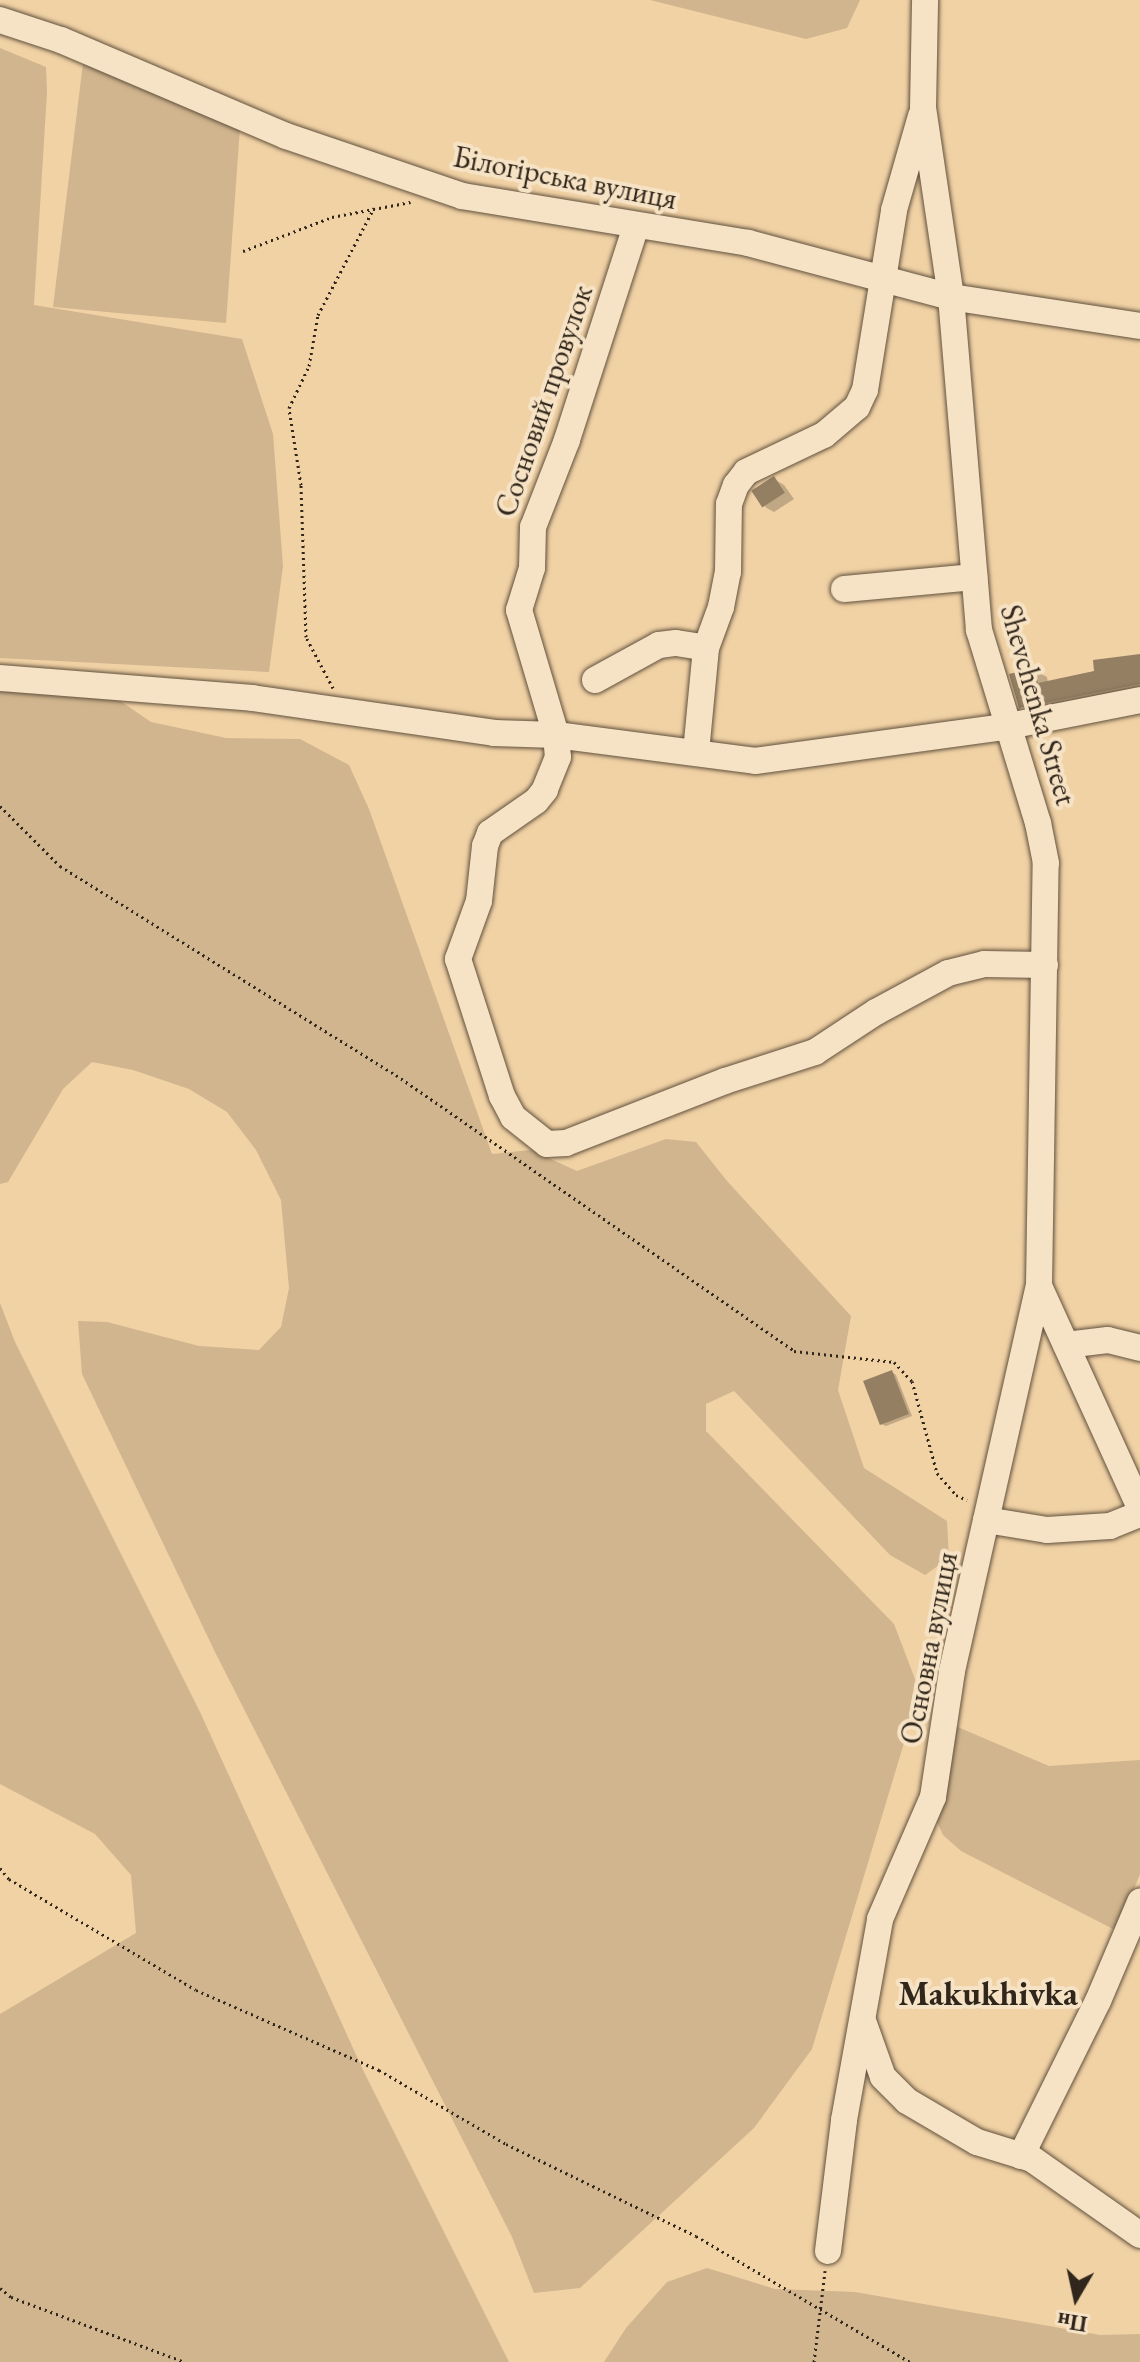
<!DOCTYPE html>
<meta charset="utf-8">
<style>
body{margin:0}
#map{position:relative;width:1140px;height:2362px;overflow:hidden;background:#f1d2a5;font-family:"EB Garamond",serif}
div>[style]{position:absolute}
.green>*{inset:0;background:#d0b58e}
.shadow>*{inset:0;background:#0003}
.building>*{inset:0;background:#957f63;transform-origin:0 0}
.path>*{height:3px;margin-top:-1.5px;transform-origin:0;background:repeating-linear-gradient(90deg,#31261b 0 2px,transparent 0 6px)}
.roads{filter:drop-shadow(0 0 2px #61513e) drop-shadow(0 0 2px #61513e)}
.minor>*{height:26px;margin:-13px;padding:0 13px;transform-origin:13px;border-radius:13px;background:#f6e2c4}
span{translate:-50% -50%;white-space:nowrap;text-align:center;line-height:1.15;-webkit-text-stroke:8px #f6e2c4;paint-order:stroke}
.street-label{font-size:30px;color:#31261b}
.quarter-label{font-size:34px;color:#31261b;font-weight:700}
.north{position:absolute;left:1036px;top:2258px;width:80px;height:80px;-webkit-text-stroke:6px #f6e2c4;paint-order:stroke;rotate:189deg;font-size:22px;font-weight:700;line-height:32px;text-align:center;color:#31261b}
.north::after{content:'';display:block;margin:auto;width:28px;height:36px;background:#31261b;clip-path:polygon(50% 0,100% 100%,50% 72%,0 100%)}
</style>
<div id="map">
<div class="green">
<div style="clip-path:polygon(650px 0,860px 0,847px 28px,806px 39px)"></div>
<div style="clip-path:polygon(0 48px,46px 67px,47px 92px,34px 305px,242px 339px,273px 434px,283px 566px,269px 672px,0 658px)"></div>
<div style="clip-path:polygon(83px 63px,240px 128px,226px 323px,53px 307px)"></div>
<div style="clip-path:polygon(65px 689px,116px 698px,151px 722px,226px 738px,300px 739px,349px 765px,369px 809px,492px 1154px,531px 1150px,577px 1171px,666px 1139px,696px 1142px,727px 1181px,851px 1316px,838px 1390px,864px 1468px,947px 1521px,949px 1558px,925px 1575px,890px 1555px,734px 1391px,706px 1404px,706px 1431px,894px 1624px,915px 1679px,907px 1733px,812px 2049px,754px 2128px,580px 2288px,534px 2293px,512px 2237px,216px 1654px,82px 1374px,78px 1321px,107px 1322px,199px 1346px,259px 1350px,281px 1327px,289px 1288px,281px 1200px,256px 1150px,227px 1112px,189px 1089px,133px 1070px,92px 1062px,63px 1089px,8px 1182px,0 1184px,0 692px)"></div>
<div style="clip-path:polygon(0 1303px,15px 1342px,200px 1712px,363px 2070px,509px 2362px,0 2362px,0 2014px,136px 1933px,131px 1875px,95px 1834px,0 1784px)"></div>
<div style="clip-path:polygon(953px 1725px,1049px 1766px,1140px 1760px,1140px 1874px,1117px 1931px,961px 1851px,943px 1835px,936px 1820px)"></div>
<div style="clip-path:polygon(707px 2268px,775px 2289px,855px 2292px,1100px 2335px,1140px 2334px,1140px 2362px,604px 2362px,626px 2328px,667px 2282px)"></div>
</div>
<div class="shadow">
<div style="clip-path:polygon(774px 479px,784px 485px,794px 499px,774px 512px,765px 507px)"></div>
<div style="clip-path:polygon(1140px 657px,1140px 693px,1034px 714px,1021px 706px,1034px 670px,1047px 677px,1048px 683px,1096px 673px)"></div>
<div style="clip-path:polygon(892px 1372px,896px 1375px,912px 1416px,886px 1426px,881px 1424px)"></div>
</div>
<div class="building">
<div style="left:774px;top:476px;width:20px;height:27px;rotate:57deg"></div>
<div style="clip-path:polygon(1140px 654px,1140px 684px,1019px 708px,1009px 674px,1034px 668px,1038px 683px,1094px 671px,1093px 660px)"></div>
<div style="left:892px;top:1370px;width:47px;height:31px;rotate:69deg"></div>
</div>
<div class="path">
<div style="left:243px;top:251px;width:95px;rotate:-20.9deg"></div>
<div style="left:332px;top:217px;width:80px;rotate:-10.8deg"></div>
<div style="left:333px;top:688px;width:58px;rotate:-117.9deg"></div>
<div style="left:306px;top:637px;width:152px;rotate:-91.9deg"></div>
<div style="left:301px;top:485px;width:78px;rotate:-98.9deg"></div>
<div style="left:289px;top:408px;width:47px;rotate:-64.5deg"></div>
<div style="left:309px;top:366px;width:52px;rotate:-80deg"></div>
<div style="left:318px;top:315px;width:121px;rotate:-62.4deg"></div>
<div style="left:0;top:806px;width:85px;rotate:45deg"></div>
<div style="left:60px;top:866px;width:396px;rotate:31.9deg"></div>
<div style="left:396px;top:1075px;width:484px;rotate:34.7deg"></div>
<div style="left:794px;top:1351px;width:101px;rotate:6.3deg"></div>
<div style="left:894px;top:1362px;width:26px;rotate:47deg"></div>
<div style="left:912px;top:1381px;width:95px;rotate:74.8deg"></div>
<div style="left:937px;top:1473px;width:29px;rotate:49deg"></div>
<div style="left:956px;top:1495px;width:12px;rotate:24deg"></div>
<div style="left:0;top:1868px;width:14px;rotate:51deg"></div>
<div style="left:9px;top:1879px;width:217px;rotate:30.7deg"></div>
<div style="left:196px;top:1990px;width:200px;rotate:23.6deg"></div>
<div style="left:379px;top:2070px;width:147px;rotate:30.2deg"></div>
<div style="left:506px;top:2144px;width:211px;rotate:25.8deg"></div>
<div style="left:696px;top:2236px;width:248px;rotate:30.5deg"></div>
<div style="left:0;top:2288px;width:14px;rotate:39deg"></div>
<div style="left:11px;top:2297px;width:186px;rotate:20.5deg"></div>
<div style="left:814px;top:2362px;width:92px;rotate:-83.1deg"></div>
</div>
<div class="roads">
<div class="minor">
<div style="left:0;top:20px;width:64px;rotate:18.2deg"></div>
<div style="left:61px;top:40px;width:245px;rotate:23.1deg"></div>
<div style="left:286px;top:136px;width:186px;rotate:18.8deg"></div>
<div style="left:462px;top:196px;width:290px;rotate:9.3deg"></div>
<div style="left:748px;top:243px;width:210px;rotate:14.9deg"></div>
<div style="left:951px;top:297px;width:191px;rotate:8.7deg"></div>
<div style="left:636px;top:226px;width:225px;rotate:107.9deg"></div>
<div style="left:567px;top:440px;width:93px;rotate:111.3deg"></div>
<div style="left:533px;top:527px;width:41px;rotate:91.4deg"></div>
<div style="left:532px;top:568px;width:44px;rotate:107.2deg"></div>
<div style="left:519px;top:610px;width:130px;rotate:73.5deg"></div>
<div style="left:556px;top:735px;width:22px;rotate:85deg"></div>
<div style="left:558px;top:757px;width:35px;rotate:112deg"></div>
<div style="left:545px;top:790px;width:14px;rotate:129deg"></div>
<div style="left:536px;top:801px;width:56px;rotate:145.2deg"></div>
<div style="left:490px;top:833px;width:14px;rotate:111deg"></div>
<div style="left:485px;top:846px;width:55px;rotate:96.2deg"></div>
<div style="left:479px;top:901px;width:62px;rotate:109.9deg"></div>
<div style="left:458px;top:959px;width:144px;rotate:72.2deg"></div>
<div style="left:502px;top:1096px;width:24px;rotate:62deg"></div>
<div style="left:513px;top:1117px;width:43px;rotate:38.5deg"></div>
<div style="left:547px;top:1144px;width:19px;rotate:-3deg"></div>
<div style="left:566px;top:1143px;width:171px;rotate:-21.3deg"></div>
<div style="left:725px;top:1081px;width:95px;rotate:-17.9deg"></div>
<div style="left:815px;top:1052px;width:73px;rotate:-33.3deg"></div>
<div style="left:876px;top:1012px;width:82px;rotate:-28.4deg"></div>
<div style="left:948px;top:973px;width:37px;rotate:-14deg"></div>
<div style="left:984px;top:964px;width:61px;rotate:0.9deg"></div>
<div style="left:844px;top:589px;width:131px;rotate:-5.3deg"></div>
<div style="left:0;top:678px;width:253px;rotate:4.5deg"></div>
<div style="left:252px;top:698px;width:245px;rotate:8.2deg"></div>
<div style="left:494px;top:733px;width:62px;rotate:1.8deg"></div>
<div style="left:556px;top:735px;width:201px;rotate:7.4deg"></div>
<div style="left:755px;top:761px;width:256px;rotate:-7.8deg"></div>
<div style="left:1009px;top:726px;width:134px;rotate:-11.2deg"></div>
<div style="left:595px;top:680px;width:73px;rotate:-28.7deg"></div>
<div style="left:659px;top:645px;width:17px;rotate:-7deg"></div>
<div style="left:676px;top:643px;width:30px;rotate:9deg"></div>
<div style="left:696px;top:752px;width:104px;rotate:-84.5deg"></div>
<div style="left:706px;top:648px;width:44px;rotate:-69.9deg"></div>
<div style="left:721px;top:607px;width:36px;rotate:-79deg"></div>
<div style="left:728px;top:572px;width:68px;rotate:-89.2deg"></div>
<div style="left:729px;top:504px;width:20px;rotate:-70deg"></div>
<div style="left:736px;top:485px;width:16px;rotate:-52deg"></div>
<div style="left:746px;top:472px;width:86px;rotate:-25.4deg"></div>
<div style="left:824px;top:435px;width:43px;rotate:-40.3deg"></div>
<div style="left:857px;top:407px;width:19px;rotate:-65deg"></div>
<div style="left:865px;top:390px;width:182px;rotate:-80.8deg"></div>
<div style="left:894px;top:210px;width:98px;rotate:-74deg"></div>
<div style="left:1039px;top:1286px;width:244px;rotate:65.5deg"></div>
<div style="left:1066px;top:1345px;width:42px;rotate:-6.8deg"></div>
<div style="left:1108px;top:1340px;width:33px;rotate:14deg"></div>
<div style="left:986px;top:1520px;width:62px;rotate:9.3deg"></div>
<div style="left:1047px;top:1530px;width:63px;rotate:-3.6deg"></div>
<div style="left:1110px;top:1526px;width:32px;rotate:-22deg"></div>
<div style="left:863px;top:2021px;width:59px;rotate:70.3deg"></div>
<div style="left:883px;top:2077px;width:34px;rotate:45deg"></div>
<div style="left:907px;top:2101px;width:81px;rotate:30.4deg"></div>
<div style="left:977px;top:2142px;width:58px;rotate:17.2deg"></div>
<div style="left:1032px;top:2159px;width:132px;rotate:35.1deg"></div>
<div style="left:1021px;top:2156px;width:173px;rotate:-63.6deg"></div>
<div style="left:1098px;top:2001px;width:108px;rotate:-67deg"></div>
<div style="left:828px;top:2251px;width:132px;rotate:-83deg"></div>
<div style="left:844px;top:2120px;width:204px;rotate:-79.8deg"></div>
<div style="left:880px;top:1919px;width:133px;rotate:-66.5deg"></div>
<div style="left:933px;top:1797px;width:127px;rotate:-81.4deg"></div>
<div style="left:952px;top:1671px;width:395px;rotate:-77.3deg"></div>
<div style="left:1039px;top:1286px;width:423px;rotate:-89.1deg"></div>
<div style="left:1046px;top:863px;width:41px;rotate:-101.3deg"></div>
<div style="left:1038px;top:823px;width:202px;rotate:-107deg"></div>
<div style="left:979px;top:630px;width:334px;rotate:-94.8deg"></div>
<div style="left:951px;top:297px;width:191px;rotate:-98.4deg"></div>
<div style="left:923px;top:108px;width:108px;rotate:-88.9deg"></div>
</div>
</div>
<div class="street-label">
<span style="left:565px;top:178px;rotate:11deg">Білогірська вулиця</span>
<span style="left:544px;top:401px;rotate:-71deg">Сосновий провулок</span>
<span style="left:1038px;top:705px;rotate:74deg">Shevchenka Street</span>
<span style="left:929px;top:1648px;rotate:-79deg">Основна вулиця</span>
</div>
<div class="quarter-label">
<span style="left:988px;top:1994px">Makukhivka</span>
</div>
<div class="north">Пн</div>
</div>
